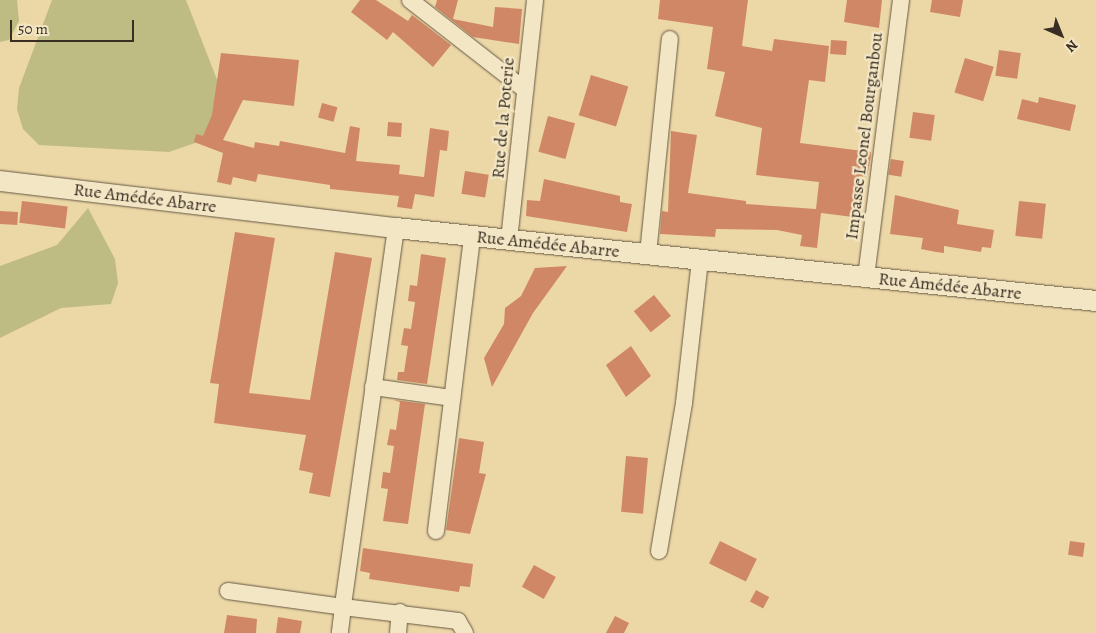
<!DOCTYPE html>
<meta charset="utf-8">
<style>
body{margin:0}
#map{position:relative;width:1096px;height:633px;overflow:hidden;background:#ecd8a6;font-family:Alegreya,serif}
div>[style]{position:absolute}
.green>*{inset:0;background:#bebc82}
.building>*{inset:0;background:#d08765;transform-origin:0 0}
.roads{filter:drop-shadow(0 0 1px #665844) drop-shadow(0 0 1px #665844)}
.minor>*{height:16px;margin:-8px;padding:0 8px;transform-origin:8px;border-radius:8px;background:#f3e6c5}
.tertiary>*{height:20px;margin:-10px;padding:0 10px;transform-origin:10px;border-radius:10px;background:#f3e6c5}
span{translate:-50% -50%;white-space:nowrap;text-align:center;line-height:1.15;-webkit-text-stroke:4.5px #f3e6c5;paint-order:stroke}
.street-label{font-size:18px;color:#392e23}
.north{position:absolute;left:1036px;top:10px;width:50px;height:50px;-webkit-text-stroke:4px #f3e6c5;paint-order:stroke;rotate:136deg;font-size:14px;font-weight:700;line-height:20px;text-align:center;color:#392e23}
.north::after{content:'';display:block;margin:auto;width:18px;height:22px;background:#392e23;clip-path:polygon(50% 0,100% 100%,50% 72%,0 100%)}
.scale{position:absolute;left:10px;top:20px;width:124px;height:22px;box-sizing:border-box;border:2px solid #392e23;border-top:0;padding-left:6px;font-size:15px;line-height:18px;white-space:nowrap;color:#392e23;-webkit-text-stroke:4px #f3e6c5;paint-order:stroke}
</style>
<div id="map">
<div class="green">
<div style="clip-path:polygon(0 0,17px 0,19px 21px,9px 40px,0 42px)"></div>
<div style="clip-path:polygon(52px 0,186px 0,223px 95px,218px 135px,169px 152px,39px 145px,23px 129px,17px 109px,19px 88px)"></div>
<div style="clip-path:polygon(88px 208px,115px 259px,118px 283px,111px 304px,61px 308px,0 338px,0 266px,57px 245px)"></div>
</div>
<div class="building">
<div style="clip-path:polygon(360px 0,376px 0,408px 21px,412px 15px,451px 45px,433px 67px,393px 32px,387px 40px,351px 12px)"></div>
<div style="clip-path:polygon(437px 0,458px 0,453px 19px,493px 27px,495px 7px,522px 9px,519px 44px,473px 37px,435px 7px)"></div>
<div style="clip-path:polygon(660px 0,748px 0,742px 46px,772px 51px,774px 39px,829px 46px,825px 82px,809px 80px,800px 143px,871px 152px,871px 156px,867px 177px,859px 176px,853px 217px,821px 213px,817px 248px,800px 246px,802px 235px,777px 230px,716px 229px,715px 237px,660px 234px,662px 211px,668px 212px,671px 131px,697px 135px,688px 193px,746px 201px,746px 204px,816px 209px,819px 182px,756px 175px,762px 128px,715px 116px,725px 72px,707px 69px,713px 27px,658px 19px)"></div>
<div style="clip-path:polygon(847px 0,882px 0,879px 28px,844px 22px)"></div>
<div style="clip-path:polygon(932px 0,963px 0,960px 17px,930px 12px)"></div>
<div style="left:831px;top:40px;width:16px;height:14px;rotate:4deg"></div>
<div style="left:999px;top:50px;width:22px;height:26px;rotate:8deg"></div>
<div style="clip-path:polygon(221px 53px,299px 60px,294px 106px,243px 100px,223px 140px,254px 148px,255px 142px,279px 146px,280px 141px,345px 153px,350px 126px,360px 128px,356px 161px,400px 165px,399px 174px,424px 177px,430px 128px,449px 131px,447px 151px,440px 150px,434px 197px,415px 194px,412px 209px,397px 207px,399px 196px,330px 189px,330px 185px,258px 174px,256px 182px,233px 177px,231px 185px,217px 182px,223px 153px,194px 142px,196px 134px,203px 136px,212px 115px)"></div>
<div style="left:965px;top:58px;width:30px;height:36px;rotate:17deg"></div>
<div style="left:591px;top:75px;width:39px;height:42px;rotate:17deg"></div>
<div style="clip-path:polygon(1039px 97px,1076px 105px,1070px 131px,1017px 119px,1022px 99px,1038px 103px)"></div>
<div style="left:322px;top:103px;width:16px;height:15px;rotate:15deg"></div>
<div style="left:913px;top:112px;width:22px;height:26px;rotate:8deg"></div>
<div style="left:548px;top:116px;width:28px;height:37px;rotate:15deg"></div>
<div style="left:388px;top:122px;width:14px;height:14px;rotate:4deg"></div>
<div style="left:891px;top:159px;width:13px;height:16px;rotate:9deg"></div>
<div style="left:465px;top:171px;width:24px;height:23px;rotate:9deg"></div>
<div style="clip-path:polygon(544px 179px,620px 196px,620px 202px,632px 204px,627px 232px,526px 216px,527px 200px,540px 201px)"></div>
<div style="clip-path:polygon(895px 195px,959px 210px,957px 224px,994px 230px,991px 248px,982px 247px,981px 252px,944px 246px,944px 253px,936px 252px,921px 249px,923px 238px,890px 234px)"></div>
<div style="left:22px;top:201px;width:46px;height:22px;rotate:7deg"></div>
<div style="left:1019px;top:201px;width:27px;height:35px;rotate:6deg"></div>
<div style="left:0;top:211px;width:18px;height:13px;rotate:3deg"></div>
<div style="clip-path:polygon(235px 232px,275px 238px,249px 393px,310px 400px,335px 252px,372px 258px,330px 497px,309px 493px,313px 473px,299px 470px,306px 435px,214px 423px,219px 384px,210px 383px)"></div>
<div style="clip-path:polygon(421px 254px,446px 258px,427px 384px,397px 380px,398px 372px,404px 372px,408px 346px,401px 345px,404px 328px,411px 329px,415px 302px,408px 301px,410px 285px,417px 286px)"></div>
<div style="clip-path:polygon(567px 266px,533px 313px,492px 387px,484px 358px,504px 324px,505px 308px,521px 296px,535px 268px)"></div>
<div style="left:654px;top:295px;width:27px;height:26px;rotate:51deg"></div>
<div style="clip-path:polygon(631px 346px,651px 376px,626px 397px,606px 365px)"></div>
<div style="clip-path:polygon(394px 400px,425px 404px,408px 524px,383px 521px,388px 489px,381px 488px,383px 472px,390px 473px,394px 446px,387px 445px,390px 429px,396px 430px,400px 402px)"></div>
<div style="clip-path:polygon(459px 438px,484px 442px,479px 473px,486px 474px,470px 534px,446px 530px)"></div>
<div style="left:626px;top:456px;width:22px;height:56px;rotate:5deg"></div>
<div style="left:720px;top:541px;width:41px;height:25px;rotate:26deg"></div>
<div style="left:1070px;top:541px;width:15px;height:14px;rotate:8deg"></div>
<div style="clip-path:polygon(363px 548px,473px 564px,470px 587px,460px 586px,459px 592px,369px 579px,370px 573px,360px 571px)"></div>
<div style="left:534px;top:565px;width:25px;height:25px;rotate:29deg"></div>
<div style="left:756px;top:590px;width:15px;height:13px;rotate:28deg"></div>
<div style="clip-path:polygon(227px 615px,257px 619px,256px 633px,224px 633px)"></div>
<div style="clip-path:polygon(615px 616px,629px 623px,624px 633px,606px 633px)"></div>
<div style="clip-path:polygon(278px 617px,302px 621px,300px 633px,276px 633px)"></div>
</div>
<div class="roads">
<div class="minor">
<div style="left:410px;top:0;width:146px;rotate:38deg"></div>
<div style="left:396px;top:228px;width:383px;rotate:98deg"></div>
<div style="left:343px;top:607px;width:116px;rotate:6.9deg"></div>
<div style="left:458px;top:621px;width:14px;rotate:60deg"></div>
<div style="left:509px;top:240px;width:241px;rotate:-83.8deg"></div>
<div style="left:648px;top:254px;width:216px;rotate:-84.2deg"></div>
<div style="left:866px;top:277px;width:279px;rotate:-82.8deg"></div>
<div style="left:373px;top:387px;width:80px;rotate:7.9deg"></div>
<div style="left:436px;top:531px;width:297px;rotate:-83deg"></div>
<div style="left:659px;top:551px;width:150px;rotate:-80.4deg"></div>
<div style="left:684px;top:403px;width:144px;rotate:-83.6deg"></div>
<div style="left:228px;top:591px;width:116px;rotate:7.9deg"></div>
<div style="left:343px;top:607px;width:26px;rotate:97deg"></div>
<div style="left:398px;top:633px;width:21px;rotate:-85deg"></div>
</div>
<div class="tertiary">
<div style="left:0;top:181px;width:399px;rotate:6.8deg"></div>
<div style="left:396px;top:228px;width:704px;rotate:5.95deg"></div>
</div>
</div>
<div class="street-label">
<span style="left:503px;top:118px;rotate:-85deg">Rue de la Poterie</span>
<span style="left:864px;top:136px;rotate:-83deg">Impasse Leonel Bourganbou</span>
<span style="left:145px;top:198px;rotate:7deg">Rue Amédée Abarre</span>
<span style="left:548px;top:244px;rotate:6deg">Rue Amédée Abarre</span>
<span style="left:950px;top:286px;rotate:6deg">Rue Amédée Abarre</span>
</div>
<div class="north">N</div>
<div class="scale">50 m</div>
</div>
